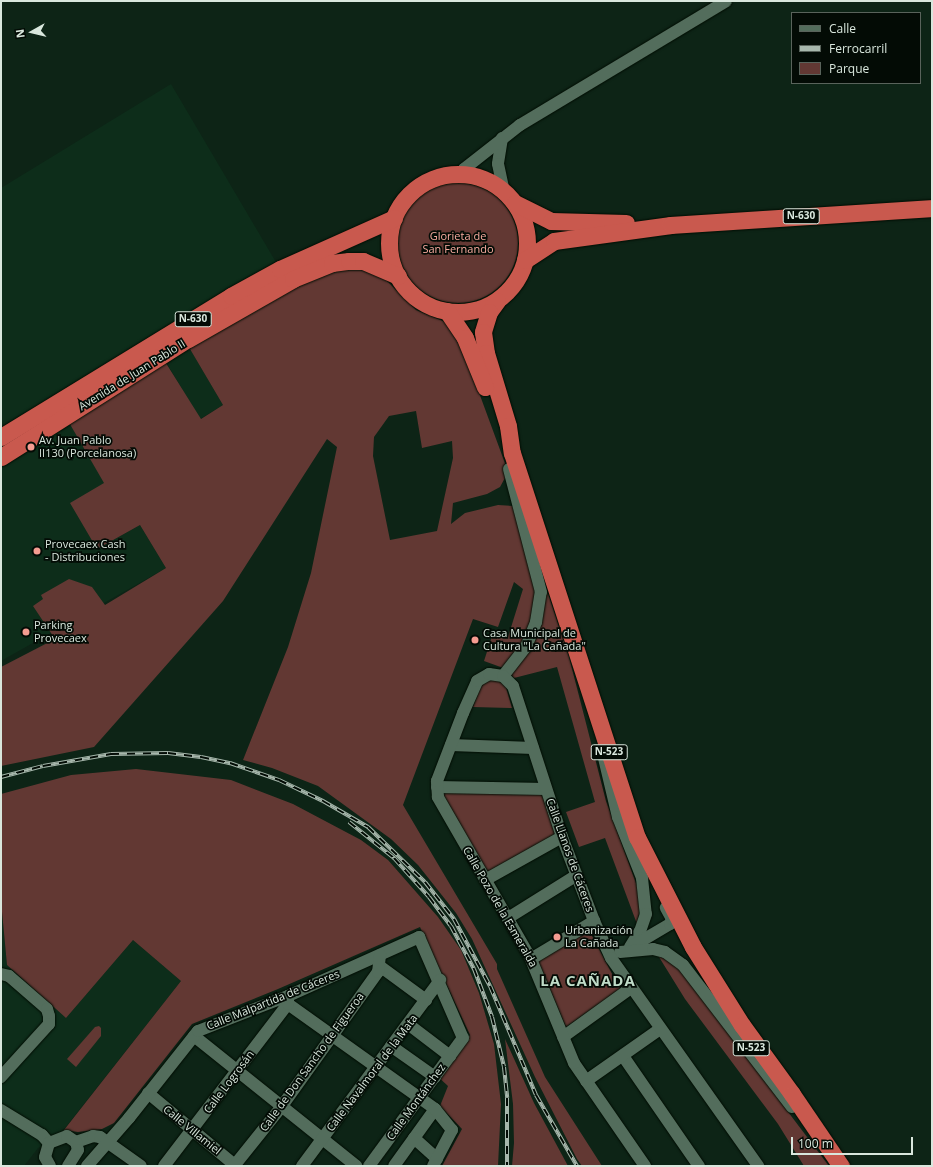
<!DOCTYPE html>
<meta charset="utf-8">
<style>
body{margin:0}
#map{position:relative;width:933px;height:1167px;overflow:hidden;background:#0d2416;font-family:"Open Sans",sans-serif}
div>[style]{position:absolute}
.built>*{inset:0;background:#0d2d1a}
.green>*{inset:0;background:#623833}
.round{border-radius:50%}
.roads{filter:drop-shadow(0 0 1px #000d03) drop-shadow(0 0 1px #000d03)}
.minor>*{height:12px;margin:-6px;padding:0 6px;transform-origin:6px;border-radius:6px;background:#536d5c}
.highway>*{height:17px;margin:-8.5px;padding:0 8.5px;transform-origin:8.5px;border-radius:8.5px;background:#c9594e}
.highway>.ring{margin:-8.5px;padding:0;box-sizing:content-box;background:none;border:17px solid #c9594e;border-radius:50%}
.rail>*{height:4px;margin-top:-2px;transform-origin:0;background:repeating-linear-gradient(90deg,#030b05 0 8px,#a7b7ac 0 16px);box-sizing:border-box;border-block:1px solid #a7b7ac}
.dots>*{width:11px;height:11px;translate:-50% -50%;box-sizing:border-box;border:2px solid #030b05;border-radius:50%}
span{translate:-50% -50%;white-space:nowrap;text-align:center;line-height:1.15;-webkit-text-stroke:3.5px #030b05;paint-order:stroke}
.shield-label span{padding:1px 3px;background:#030b05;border:1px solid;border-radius:3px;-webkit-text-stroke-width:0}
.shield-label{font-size:10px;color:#d9e7dd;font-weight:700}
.park-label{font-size:11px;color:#f8aba0}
.street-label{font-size:11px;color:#d9e7dd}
.poi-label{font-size:11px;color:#d9e7dd}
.left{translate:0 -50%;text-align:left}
.district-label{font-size:15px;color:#c0dcc8;font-weight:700;letter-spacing:1px}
.frame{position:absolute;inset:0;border:2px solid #d9e7dd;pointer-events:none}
.legend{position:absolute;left:791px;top:12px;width:130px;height:72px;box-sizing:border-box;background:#030b05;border:1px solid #59635b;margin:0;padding:5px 7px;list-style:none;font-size:12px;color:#d9e7dd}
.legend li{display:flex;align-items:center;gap:8px;height:20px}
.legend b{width:20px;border:1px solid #59635b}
.north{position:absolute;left:12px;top:12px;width:40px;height:40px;-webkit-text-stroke:3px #030b05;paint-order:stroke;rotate:262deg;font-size:11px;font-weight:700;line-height:16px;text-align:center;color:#d9e7dd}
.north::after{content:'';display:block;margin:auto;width:14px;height:18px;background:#d9e7dd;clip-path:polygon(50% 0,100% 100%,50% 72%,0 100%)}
.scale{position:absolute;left:791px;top:1137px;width:122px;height:18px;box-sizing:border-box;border:2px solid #d9e7dd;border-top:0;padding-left:5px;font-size:12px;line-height:14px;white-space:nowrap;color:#d9e7dd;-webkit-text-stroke:3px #030b05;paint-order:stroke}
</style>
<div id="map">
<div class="built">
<div style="clip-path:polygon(171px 84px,280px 269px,189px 347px,223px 405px,200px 419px,166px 362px,107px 481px,97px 549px,140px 525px,166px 568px,1px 661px,1px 188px)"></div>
<div style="clip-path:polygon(1px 901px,7px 965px,66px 1018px,133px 940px,181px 981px,57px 1138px,38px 1148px,24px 1166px,1px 1166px)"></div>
</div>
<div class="green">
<div class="round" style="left:398px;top:183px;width:120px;height:120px"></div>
<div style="clip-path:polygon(evenodd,354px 266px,381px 275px,416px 310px,450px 324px,467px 360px,506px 466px,506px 476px,500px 487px,487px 494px,453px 503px,451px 524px,465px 513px,498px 505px,513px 506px,522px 515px,569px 657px,606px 801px,637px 886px,640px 909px,637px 924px,605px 838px,579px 847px,566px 812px,595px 802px,557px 667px,514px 678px,506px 669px,484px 661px,493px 633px,508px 637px,523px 589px,514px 582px,498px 627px,473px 619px,403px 805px,497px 964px,497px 969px,545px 1077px,602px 1166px,582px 1166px,577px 1159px,535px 1077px,472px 939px,456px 913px,418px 865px,391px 839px,318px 786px,272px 768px,243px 760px,288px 647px,311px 573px,337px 447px,327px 439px,223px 601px,94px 747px,1px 766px,1px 667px,55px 639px,33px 606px,43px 599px,41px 595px,69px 579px,92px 587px,105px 605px,166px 568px,140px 525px,97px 549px,70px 503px,104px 483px,67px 419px,164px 360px,201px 419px,223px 405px,190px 349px,206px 334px,326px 271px,354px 266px,416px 411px,422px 448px,452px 441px,453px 458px,437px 531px,390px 540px,373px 456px,374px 437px,389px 416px,416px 411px)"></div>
<div style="clip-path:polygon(495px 678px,505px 684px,512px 708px,473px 707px,482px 683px)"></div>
<div style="clip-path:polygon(136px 769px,231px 780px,293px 804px,361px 840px,388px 860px,438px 917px,461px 950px,479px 993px,494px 1044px,501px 1104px,498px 1166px,442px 1166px,462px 1129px,440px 1106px,448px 1086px,436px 1075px,470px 1035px,420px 927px,278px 989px,192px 1024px,114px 1123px,102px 1129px,78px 1132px,64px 1130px,181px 981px,133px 940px,66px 1018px,7px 965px,1px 901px,1px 794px,71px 775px)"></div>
<div style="clip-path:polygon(540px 789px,558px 840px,492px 881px,440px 793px)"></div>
<div style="clip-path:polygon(589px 930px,620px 989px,566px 1027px,538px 961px)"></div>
<div style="clip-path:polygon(663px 956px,680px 969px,829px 1166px,804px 1166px,778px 1124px,685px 999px,659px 957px)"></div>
<div style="clip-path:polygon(99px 1026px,101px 1028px,101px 1036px,76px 1067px,67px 1059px,95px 1027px)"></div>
<div style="clip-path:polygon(505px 1039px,534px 1103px,568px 1166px,512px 1166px,514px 1143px,513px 1104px)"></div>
</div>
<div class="roads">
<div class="minor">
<div style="left:502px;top:138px;width:26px;rotate:99deg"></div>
<div style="left:498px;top:164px;width:29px;rotate:78deg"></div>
<div style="left:464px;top:174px;width:5px;rotate:-90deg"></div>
<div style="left:464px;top:169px;width:71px;rotate:-38.2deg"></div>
<div style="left:520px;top:125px;width:240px;rotate:-31deg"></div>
<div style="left:503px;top:676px;width:37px;rotate:-52deg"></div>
<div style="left:526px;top:647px;width:27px;rotate:-68deg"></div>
<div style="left:536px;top:622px;width:30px;rotate:-81deg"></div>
<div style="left:541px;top:592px;width:127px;rotate:-104.6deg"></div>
<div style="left:451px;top:745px;width:82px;rotate:2.1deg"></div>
<div style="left:604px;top:758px;width:61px;rotate:76.7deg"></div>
<div style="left:618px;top:817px;width:66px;rotate:68.5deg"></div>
<div style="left:642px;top:878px;width:36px;rotate:84deg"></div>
<div style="left:646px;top:914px;width:18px;rotate:109deg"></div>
<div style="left:640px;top:931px;width:19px;rotate:122deg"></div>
<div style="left:437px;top:787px;width:109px;rotate:1.1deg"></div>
<div style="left:485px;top:880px;width:88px;rotate:-29.2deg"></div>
<div style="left:508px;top:918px;width:81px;rotate:-31.9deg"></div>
<div style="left:631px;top:947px;width:45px;rotate:-30.5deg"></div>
<div style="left:670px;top:924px;width:5px;rotate:-68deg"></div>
<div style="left:672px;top:919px;width:13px;rotate:-119deg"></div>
<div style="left:620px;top:952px;width:33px;rotate:-5deg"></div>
<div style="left:653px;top:949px;width:12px;rotate:14deg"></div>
<div style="left:665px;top:952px;width:22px;rotate:36deg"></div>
<div style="left:683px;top:965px;width:179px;rotate:52.5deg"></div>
<div style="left:531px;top:959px;width:74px;rotate:-31.1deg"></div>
<div style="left:381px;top:967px;width:56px;rotate:36.3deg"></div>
<div style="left:1px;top:974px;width:8px;rotate:14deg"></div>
<div style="left:9px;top:976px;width:50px;rotate:41deg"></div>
<div style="left:47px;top:1009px;width:7px;rotate:74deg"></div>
<div style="left:49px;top:1016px;width:8px;rotate:90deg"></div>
<div style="left:49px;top:1024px;width:72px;rotate:132.2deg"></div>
<div style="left:288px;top:1004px;width:181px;rotate:35.5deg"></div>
<div style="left:435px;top:1109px;width:70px;rotate:125.7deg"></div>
<div style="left:408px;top:1024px;width:53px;rotate:37.3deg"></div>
<div style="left:194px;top:1036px;width:208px;rotate:38.7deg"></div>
<div style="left:563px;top:1037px;width:84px;rotate:-35.8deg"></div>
<div style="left:391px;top:1046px;width:54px;rotate:35.2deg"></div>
<div style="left:623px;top:1056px;width:134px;rotate:55.4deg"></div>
<div style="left:586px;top:1081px;width:90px;rotate:-35.1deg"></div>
<div style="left:148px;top:1093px;width:114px;rotate:39.7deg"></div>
<div style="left:1px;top:1110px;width:48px;rotate:31.4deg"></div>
<div style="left:42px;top:1135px;width:11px;rotate:49deg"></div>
<div style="left:414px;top:1138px;width:31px;rotate:42deg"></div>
<div style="left:76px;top:1142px;width:18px;rotate:-19deg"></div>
<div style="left:93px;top:1136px;width:7px;rotate:8deg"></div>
<div style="left:100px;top:1137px;width:50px;rotate:35.3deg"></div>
<div style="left:50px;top:1166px;width:10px;rotate:-119deg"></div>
<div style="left:45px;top:1157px;width:15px;rotate:-74deg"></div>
<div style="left:49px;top:1143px;width:19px;rotate:-21deg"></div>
<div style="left:67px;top:1136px;width:11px;rotate:34deg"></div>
<div style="left:76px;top:1142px;width:8px;rotate:76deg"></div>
<div style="left:78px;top:1150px;width:19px;rotate:122deg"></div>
<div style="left:87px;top:1166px;width:64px;rotate:-48.8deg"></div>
<div style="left:129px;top:1118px;width:111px;rotate:-51.6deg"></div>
<div style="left:198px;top:1031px;width:97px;rotate:-21.3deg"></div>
<div style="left:288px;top:996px;width:144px;rotate:-24.2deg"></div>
<div style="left:419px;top:937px;width:110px;rotate:66.5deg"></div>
<div style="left:463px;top:1038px;width:159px;rotate:126.3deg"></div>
<div style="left:164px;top:1166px;width:204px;rotate:-52.6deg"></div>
<div style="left:288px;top:1004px;width:8px;rotate:-90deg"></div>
<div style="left:234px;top:1166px;width:77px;rotate:-51.3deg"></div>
<div style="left:282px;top:1106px;width:165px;rotate:-54.4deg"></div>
<div style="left:378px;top:972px;width:17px;rotate:-83deg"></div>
<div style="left:302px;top:1166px;width:232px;rotate:-53.4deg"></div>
<div style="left:433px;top:1166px;width:41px;rotate:-62.2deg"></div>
<div style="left:452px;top:1130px;width:27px;rotate:-129deg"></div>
<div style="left:645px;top:1166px;width:125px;rotate:-124.6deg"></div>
<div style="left:574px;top:1063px;width:113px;rotate:-112.5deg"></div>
<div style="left:531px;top:959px;width:187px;rotate:-119.9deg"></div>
<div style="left:438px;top:797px;width:16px;rotate:-94deg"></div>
<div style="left:437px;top:781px;width:73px;rotate:-69.1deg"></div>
<div style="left:463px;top:713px;width:35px;rotate:-66deg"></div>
<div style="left:477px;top:681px;width:14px;rotate:-30deg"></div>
<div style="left:489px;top:674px;width:14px;rotate:8deg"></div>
<div style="left:503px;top:676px;width:14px;rotate:45deg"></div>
<div style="left:513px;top:686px;width:159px;rotate:72deg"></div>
<div style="left:562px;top:837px;width:90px;rotate:69.1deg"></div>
<div style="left:594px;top:921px;width:41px;rotate:65.3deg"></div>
<div style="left:611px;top:958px;width:255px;rotate:54.7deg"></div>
</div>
<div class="highway">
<div class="ring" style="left:389px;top:174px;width:121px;height:121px"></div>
<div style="left:515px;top:203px;width:40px;rotate:26.6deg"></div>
<div style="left:551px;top:221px;width:75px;rotate:1.5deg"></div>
<div style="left:525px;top:260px;width:35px;rotate:-33deg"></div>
<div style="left:554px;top:241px;width:118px;rotate:-7.8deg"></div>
<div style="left:671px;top:225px;width:262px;rotate:-3.7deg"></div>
<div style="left:497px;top:301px;width:14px;rotate:126deg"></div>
<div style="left:489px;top:312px;width:21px;rotate:107deg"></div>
<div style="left:483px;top:332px;width:21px;rotate:82deg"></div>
<div style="left:486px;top:353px;width:76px;rotate:73.2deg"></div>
<div style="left:508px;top:426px;width:27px;rotate:82deg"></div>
<div style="left:512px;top:453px;width:404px;rotate:72deg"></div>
<div style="left:637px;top:837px;width:123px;rotate:63deg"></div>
<div style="left:693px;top:947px;width:92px;rotate:57.9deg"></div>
<div style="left:742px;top:1025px;width:85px;rotate:54.1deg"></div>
<div style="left:792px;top:1094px;width:87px;rotate:55.8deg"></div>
<div style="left:447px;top:311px;width:32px;rotate:56deg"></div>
<div style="left:465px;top:338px;width:53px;rotate:67.8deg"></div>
<div style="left:1px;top:437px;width:270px;rotate:-31.5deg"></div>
<div style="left:231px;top:296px;width:56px;rotate:-28.9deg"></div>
<div style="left:280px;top:269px;width:125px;rotate:-24.1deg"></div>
<div style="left:1px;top:457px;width:221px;rotate:-32.3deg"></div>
<div style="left:188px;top:339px;width:121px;rotate:-29.7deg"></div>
<div style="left:293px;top:279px;width:42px;rotate:-22.3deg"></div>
<div style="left:332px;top:263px;width:17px;rotate:-7deg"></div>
<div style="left:349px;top:261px;width:14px"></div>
<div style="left:363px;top:261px;width:38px;rotate:23deg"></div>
</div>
</div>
<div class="rail">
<div style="left:1px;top:777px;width:43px;rotate:-14.7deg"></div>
<div style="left:43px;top:766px;width:69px;rotate:-10deg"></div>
<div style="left:111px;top:754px;width:57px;rotate:-1deg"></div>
<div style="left:168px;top:753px;width:33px;rotate:7deg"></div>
<div style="left:201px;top:757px;width:30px;rotate:12deg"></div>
<div style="left:230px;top:763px;width:52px;rotate:19.1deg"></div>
<div style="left:279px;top:780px;width:49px;rotate:25.5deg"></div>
<div style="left:323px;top:801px;width:52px;rotate:30deg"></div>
<div style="left:368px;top:827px;width:79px;rotate:44deg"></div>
<div style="left:425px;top:882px;width:47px;rotate:51.9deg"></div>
<div style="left:454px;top:919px;width:76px;rotate:61.8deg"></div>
<div style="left:490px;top:986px;width:118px;rotate:67.1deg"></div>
<div style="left:536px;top:1095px;width:82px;rotate:60deg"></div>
<div style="left:349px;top:822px;width:58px;rotate:38.7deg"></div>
<div style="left:394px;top:858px;width:52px;rotate:48.1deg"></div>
<div style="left:429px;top:897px;width:36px;rotate:53deg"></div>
<div style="left:451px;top:926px;width:49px;rotate:61.9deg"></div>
<div style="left:474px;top:969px;width:51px;rotate:69.4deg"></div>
<div style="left:492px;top:1017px;width:51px;rotate:76.5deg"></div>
<div style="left:504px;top:1067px;width:31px;rotate:84deg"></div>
<div style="left:507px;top:1098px;width:68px;rotate:90deg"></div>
</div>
<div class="dots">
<div style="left:31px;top:447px;background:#f59c91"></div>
<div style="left:37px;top:551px;background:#f59c91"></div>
<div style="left:26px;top:632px;background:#f59c91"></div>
<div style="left:475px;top:640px;background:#f59c91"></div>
<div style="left:557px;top:937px;background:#f59c91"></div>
</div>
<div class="shield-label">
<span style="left:801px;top:216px">N-630</span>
<span style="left:193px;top:319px">N-630</span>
<span style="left:609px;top:752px">N-523</span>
<span style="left:751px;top:1048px">N-523</span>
</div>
<div class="park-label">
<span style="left:458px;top:243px">Glorieta de<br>San Fernando</span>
</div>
<div class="street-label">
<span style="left:132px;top:375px;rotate:-32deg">Avenida de Juan Pablo II</span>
<span style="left:570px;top:855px;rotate:70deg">Calle Llanos de Cáceres</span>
<span style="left:500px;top:907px;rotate:60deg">Calle Pozo de la Esmeralda</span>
<span style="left:273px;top:1000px;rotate:-22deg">Calle Malpartida de Cáceres</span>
<span style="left:312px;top:1062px;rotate:-54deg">Calle de Don Sancho de Figueroa</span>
<span style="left:372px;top:1073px;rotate:-53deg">Calle Navalmoral de la Mata</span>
<span style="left:229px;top:1082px;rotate:-53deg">Calle Logrosán</span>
<span style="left:416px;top:1102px;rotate:-54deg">Calle Montánchez</span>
<span style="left:192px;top:1130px;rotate:39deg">Calle Villamiel</span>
</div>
<div class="poi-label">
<span class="left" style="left:39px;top:447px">Av. Juan Pablo<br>II130 (Porcelanosa)</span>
<span class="left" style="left:45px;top:551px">Provecaex Cash<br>- Distribuciones</span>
<span class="left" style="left:34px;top:632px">Parking<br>Provecaex</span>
<span class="left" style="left:483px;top:640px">Casa Municipal de<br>Cultura "La Cañada"</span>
<span class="left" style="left:565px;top:937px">Urbanización<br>La Cañada</span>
</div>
<div class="district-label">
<span style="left:588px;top:981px">LA CAÑADA</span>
</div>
<div class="frame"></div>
<ul class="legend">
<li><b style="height:5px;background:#536d5c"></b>Calle</li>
<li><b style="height:5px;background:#a7b7ac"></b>Ferrocarril</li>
<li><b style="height:11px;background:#623833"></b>Parque</li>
</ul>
<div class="north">N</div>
<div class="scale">100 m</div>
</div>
